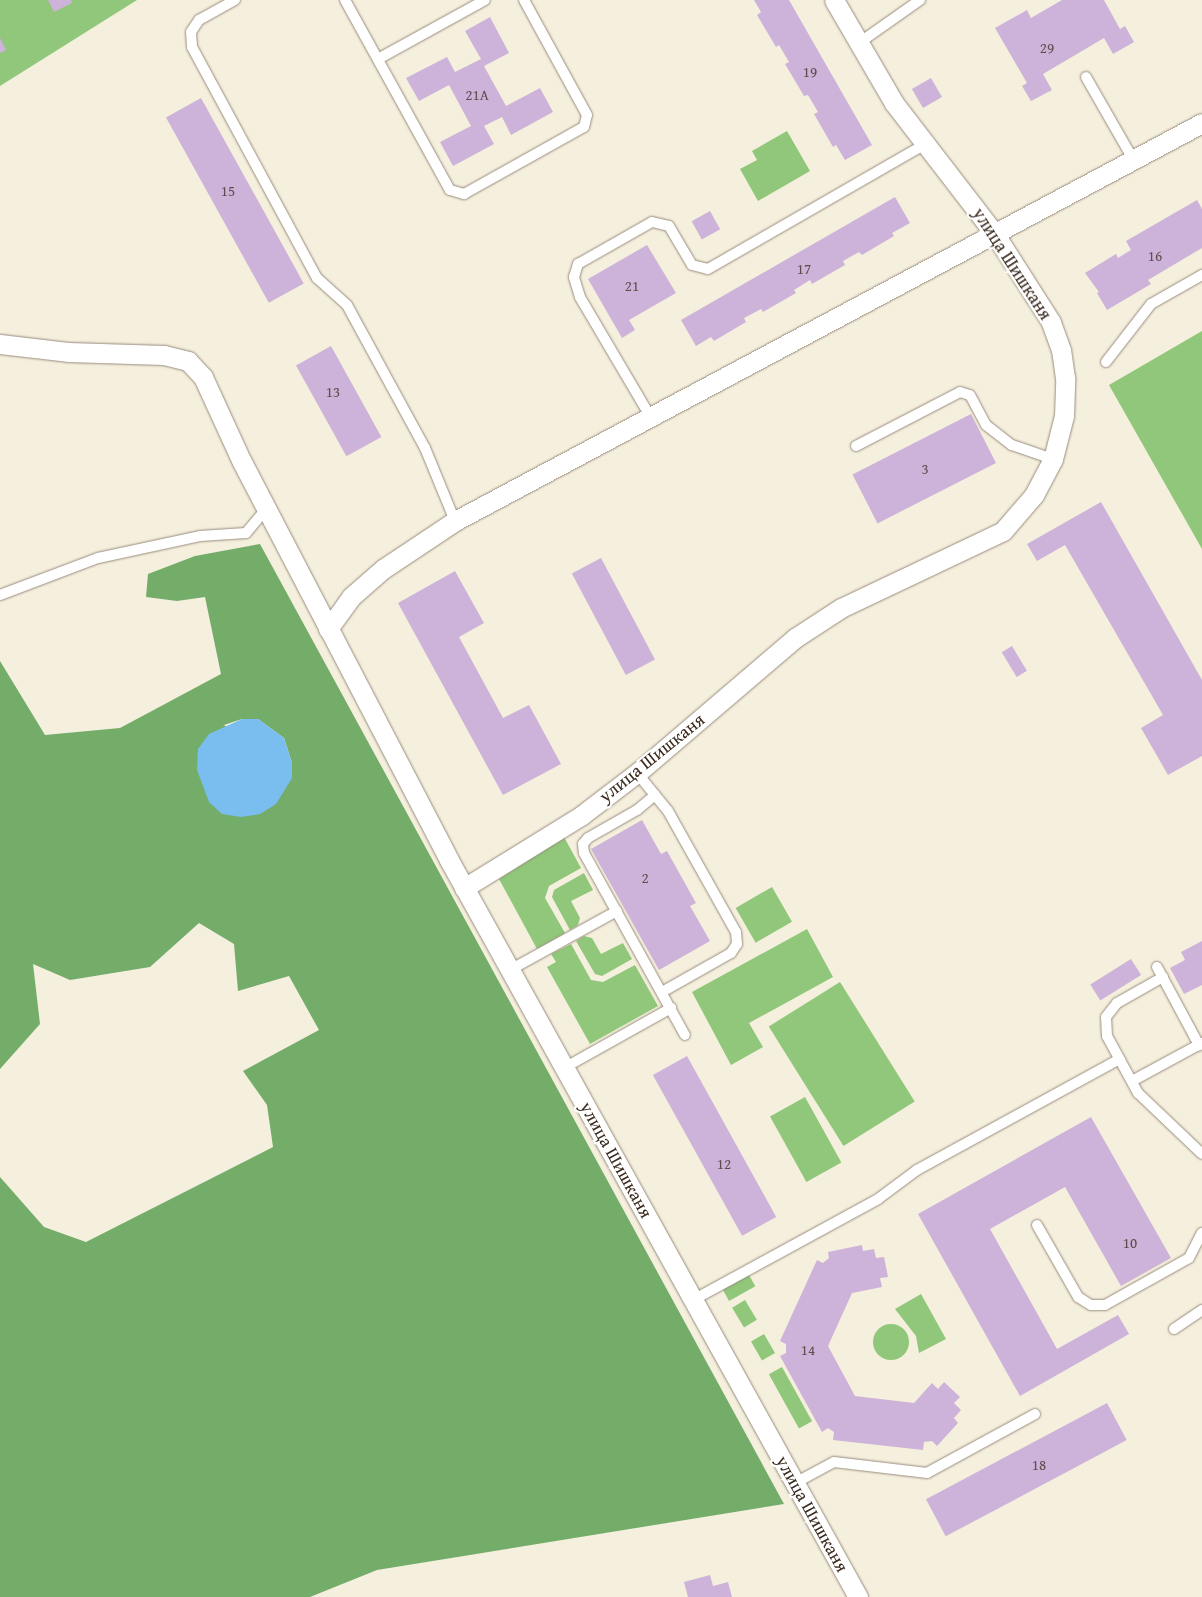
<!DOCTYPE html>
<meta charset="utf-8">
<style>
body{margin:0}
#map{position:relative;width:1202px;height:1597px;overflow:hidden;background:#f5efdd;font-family:"Gentium Book Plus",serif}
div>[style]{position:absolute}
.green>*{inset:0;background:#90c77a;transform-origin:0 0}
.round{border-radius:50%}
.forest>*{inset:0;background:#74ac6a}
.water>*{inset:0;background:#79beef}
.building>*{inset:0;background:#cdb3d9;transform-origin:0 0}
.roads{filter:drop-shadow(0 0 1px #988c7e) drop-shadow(0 0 1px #988c7e)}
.service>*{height:10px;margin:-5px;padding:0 5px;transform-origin:5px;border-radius:5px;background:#fff}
.minor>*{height:19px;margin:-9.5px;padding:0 9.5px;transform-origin:9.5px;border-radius:9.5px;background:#fff}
span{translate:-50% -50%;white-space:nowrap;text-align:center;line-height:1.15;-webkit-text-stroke:4.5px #fff;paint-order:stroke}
.number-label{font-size:15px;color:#604c4d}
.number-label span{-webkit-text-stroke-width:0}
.street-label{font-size:18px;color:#3b2a1e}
</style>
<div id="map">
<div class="green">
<div style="clip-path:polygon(0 0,137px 0,0 86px)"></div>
<div style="clip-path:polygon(787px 131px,810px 171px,758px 201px,740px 169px,757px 160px,752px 151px)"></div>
<div style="clip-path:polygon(1202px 331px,1202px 549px,1109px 385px)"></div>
<div style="clip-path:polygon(564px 837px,581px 868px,549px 886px,545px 898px,565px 933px,537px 949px,499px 879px)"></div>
<div style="clip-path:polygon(584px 873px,593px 890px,571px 901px,580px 918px,578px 925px,570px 930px,552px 897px,554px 890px)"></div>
<div style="left:772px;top:887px;width:40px;height:42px;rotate:60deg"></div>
<div style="clip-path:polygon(807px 929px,833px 977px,749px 1023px,763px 1047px,731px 1065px,692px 992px)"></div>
<div style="clip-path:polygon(584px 936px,592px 938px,601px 954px,623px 943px,632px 959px,602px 976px,595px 974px,576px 941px)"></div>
<div style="clip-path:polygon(571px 944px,591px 980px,603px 982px,635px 965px,658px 1006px,590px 1044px,547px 967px,556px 962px,551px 954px)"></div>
<div style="left:840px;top:982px;width:141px;height:84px;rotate:58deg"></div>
<div style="left:805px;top:1097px;width:75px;height:40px;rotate:61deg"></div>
<div style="left:749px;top:1275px;width:13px;height:30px;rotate:61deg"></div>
<div style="clip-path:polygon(921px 1294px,946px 1339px,919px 1353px,916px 1336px,895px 1309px)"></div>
<div style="left:745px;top:1300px;width:23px;height:15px;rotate:59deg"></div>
<div class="round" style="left:873px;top:1324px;width:36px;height:36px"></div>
<div style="left:764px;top:1334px;width:22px;height:15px;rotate:60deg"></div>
<div style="left:782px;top:1367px;width:62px;height:15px;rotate:61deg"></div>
</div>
<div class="forest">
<div style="clip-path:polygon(evenodd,260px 544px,784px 1504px,377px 1570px,310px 1597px,0 1597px,0 1177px,44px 1227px,86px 1242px,273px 1147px,267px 1105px,243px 1071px,319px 1030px,289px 976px,238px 991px,234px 944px,199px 923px,150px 967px,70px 980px,33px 964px,40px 1024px,0 1069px,0 661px,45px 735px,120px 728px,221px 674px,205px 597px,177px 601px,146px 597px,148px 574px,195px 556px,260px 544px,242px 719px,258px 719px,284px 738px,292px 763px,292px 778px,224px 725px,242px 719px)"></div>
</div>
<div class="water">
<div style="clip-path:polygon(242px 719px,258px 719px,284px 738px,292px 763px,292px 778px,276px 804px,260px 814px,241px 817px,222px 814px,209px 802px,197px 770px,198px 749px,209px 734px)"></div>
</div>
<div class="building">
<div style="clip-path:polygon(48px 0,71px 0,72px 3px,54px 12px)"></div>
<div style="clip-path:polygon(754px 0,789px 0,872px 145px,845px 160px,836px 145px,833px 147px,814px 114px,818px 112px,808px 95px,804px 96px,785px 64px,789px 62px,779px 45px,776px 47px,757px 15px,761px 12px)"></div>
<div style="clip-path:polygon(1062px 0,1104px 0,1120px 29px,1125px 26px,1134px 42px,1113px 54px,1104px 38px,1043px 74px,1052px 90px,1031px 101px,1022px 86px,1027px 83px,995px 28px,1027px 10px,1031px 18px)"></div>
<div style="clip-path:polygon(490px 17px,509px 53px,484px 66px,506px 106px,540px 88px,553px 112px,511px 135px,502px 117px,484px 126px,494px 144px,453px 166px,440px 142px,471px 126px,449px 85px,419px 101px,406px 78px,447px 57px,455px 72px,481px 59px,465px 31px)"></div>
<div style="clip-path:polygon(0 38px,6px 50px,0 53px)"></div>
<div style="left:931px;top:78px;width:22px;height:22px;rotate:60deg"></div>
<div style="left:201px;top:98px;width:212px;height:40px;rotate:61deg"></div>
<div style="clip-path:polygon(895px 197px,910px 223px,892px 233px,894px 236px,862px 255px,859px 252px,843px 261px,845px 265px,812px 284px,810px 280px,794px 290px,796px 293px,763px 312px,761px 309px,744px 318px,746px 322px,714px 341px,711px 337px,696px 346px,681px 320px)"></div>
<div style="clip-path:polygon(1197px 200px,1202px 209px,1202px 248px,1148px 280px,1151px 284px,1107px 310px,1097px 293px,1099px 292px,1085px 273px,1116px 254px,1118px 258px,1131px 250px,1126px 241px)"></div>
<div style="left:710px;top:211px;width:21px;height:21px;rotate:61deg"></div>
<div style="clip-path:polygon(647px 245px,676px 293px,629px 320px,635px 330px,622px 338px,588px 279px)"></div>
<div style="left:331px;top:346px;width:104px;height:40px;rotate:61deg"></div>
<div style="left:971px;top:414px;width:55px;height:133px;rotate:63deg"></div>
<div style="clip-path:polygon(1101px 502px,1202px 680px,1202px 756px,1168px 775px,1141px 728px,1163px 715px,1065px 545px,1037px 561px,1027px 544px)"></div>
<div style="left:601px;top:558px;width:115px;height:33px;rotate:62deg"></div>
<div style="clip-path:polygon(455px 571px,484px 623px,459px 637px,503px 718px,529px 705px,561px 764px,503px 795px,398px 603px)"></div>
<div style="left:1012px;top:646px;width:29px;height:12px;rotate:59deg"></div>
<div style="clip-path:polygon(642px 820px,661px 854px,667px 851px,696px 903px,690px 906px,710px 941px,659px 970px,591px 849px)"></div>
<div style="clip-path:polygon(1202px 941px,1202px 985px,1184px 994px,1170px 968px,1185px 960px,1181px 952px)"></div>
<div style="left:1131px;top:959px;width:19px;height:48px;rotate:58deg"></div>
<div style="left:687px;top:1056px;width:184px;height:39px;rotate:61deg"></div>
<div style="clip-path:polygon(1091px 1117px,1171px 1258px,1121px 1286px,1065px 1187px,990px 1229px,1057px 1349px,1118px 1315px,1129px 1334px,1020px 1396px,918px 1214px)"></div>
<div style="clip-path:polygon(862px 1245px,863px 1251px,874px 1249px,876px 1258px,884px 1257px,888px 1277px,880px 1278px,882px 1287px,852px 1293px,828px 1346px,855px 1396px,914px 1403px,932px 1383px,938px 1389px,944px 1382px,960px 1397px,954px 1403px,961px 1410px,954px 1418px,958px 1423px,937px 1446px,932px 1441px,924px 1442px,923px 1450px,833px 1440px,834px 1432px,828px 1428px,822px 1432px,780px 1356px,786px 1353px,786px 1344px,780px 1341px,817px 1260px,823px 1263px,829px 1258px,828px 1252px)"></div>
<div style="left:1107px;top:1403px;width:42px;height:205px;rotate:62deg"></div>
<div style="clip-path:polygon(710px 1575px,713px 1586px,728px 1582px,732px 1597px,688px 1597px,684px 1582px)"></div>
</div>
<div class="roads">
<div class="service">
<div style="left:235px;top:0;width:41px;rotate:150.9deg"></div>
<div style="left:199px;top:20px;width:14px;rotate:124deg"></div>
<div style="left:191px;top:32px;width:15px;rotate:86deg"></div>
<div style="left:192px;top:47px;width:263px;rotate:61.6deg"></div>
<div style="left:317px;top:278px;width:40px;rotate:42deg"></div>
<div style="left:347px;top:305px;width:163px;rotate:61.4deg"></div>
<div style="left:425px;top:448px;width:79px;rotate:67.7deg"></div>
<div style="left:345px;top:0;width:217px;rotate:61.1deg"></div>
<div style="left:450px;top:190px;width:15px;rotate:16deg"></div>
<div style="left:464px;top:194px;width:137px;rotate:-29.2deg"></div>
<div style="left:584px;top:127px;width:12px;rotate:-76deg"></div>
<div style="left:587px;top:115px;width:131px;rotate:-118.7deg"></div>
<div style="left:859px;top:43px;width:75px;rotate:-35.2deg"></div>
<div style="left:378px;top:59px;width:122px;rotate:-28.9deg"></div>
<div style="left:1086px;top:77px;width:95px;rotate:60.2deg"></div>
<div style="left:1106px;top:362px;width:73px;rotate:-52.2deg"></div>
<div style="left:1151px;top:304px;width:59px;rotate:-29.6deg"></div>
<div style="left:650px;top:416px;width:138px;rotate:-120.5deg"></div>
<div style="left:580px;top:297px;width:21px;rotate:-107deg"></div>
<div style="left:574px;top:277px;width:14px;rotate:-73deg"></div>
<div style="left:578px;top:264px;width:85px;rotate:-29.6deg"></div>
<div style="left:652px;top:222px;width:17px;rotate:13deg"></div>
<div style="left:669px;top:226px;width:45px;rotate:59.5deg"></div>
<div style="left:692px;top:265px;width:16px;rotate:14deg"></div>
<div style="left:708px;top:269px;width:253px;rotate:-29.9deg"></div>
<div style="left:856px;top:446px;width:117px;rotate:-27.4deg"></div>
<div style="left:960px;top:392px;width:10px;rotate:17deg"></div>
<div style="left:970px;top:395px;width:34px;rotate:62deg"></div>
<div style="left:986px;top:425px;width:33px;rotate:38deg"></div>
<div style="left:1012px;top:445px;width:43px;rotate:18.9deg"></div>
<div style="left:0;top:595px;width:105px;rotate:-20.7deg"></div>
<div style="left:98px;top:558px;width:104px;rotate:-12.2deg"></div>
<div style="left:200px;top:536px;width:46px;rotate:-3.7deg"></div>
<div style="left:246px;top:533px;width:33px;rotate:-50deg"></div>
<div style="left:637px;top:773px;width:49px;rotate:50.8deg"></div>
<div style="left:668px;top:811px;width:139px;rotate:60.7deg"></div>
<div style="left:736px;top:932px;width:12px;rotate:85deg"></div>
<div style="left:737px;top:944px;width:11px;rotate:124deg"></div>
<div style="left:731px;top:953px;width:79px;rotate:150.5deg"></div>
<div style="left:655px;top:795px;width:23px;rotate:140deg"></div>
<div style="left:637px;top:810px;width:56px;rotate:150.3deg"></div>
<div style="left:588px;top:838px;width:8px;rotate:130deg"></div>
<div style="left:583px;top:844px;width:9px;rotate:84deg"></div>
<div style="left:584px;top:853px;width:208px;rotate:61deg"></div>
<div style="left:1157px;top:967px;width:89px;rotate:61.7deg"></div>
<div style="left:510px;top:970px;width:122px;rotate:-28.9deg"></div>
<div style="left:1163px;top:977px;width:53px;rotate:150.5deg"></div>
<div style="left:1117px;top:1003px;width:18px;rotate:128deg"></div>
<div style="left:1106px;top:1017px;width:19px;rotate:87deg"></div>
<div style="left:1107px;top:1036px;width:65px;rotate:61.5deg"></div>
<div style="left:1138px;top:1093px;width:88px;rotate:43.6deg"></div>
<div style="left:564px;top:1068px;width:123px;rotate:-29.3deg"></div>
<div style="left:1132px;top:1081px;width:80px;rotate:-28.5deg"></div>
<div style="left:1037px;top:1225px;width:83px;rotate:60.3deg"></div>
<div style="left:1078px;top:1297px;width:15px;rotate:32deg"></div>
<div style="left:1091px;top:1305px;width:14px"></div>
<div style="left:1105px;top:1305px;width:96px;rotate:-29.2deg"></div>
<div style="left:1189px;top:1258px;width:28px;rotate:-63deg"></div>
<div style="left:693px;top:1300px;width:211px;rotate:-28.6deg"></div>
<div style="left:878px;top:1199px;width:49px;rotate:-36.6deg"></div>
<div style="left:917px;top:1170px;width:231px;rotate:-28.7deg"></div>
<div style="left:1174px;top:1329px;width:34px;rotate:-34deg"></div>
<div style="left:795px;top:1483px;width:44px;rotate:-28.3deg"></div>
<div style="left:834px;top:1462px;width:94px;rotate:6.7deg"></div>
<div style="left:927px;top:1473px;width:123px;rotate:-28.6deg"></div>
</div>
<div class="minor">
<div style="left:0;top:344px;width:68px;rotate:6.7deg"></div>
<div style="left:68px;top:352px;width:96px;rotate:1.8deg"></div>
<div style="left:164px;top:355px;width:25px;rotate:14deg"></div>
<div style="left:188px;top:361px;width:22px;rotate:47deg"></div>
<div style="left:203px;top:377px;width:91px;rotate:65.4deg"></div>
<div style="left:241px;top:460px;width:451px;rotate:62.5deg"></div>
<div style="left:449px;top:860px;width:843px;rotate:60.97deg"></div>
<div style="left:328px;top:629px;width:39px;rotate:-54deg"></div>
<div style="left:351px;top:597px;width:43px;rotate:-41.2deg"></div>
<div style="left:383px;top:569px;width:87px;rotate:-33.7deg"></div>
<div style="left:455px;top:521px;width:846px;rotate:-28.05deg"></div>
<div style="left:464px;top:888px;width:139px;rotate:-31.7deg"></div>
<div style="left:582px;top:815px;width:69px;rotate:-37.4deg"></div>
<div style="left:637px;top:773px;width:208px;rotate:-40.5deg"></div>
<div style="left:795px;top:638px;width:55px;rotate:-33.1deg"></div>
<div style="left:841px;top:608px;width:179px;rotate:-25.4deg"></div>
<div style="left:1003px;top:531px;width:48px;rotate:-49.3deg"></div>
<div style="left:1034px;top:495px;width:41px;rotate:-62.2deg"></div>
<div style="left:1053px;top:459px;width:44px;rotate:-75.7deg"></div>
<div style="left:1064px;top:416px;width:38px;rotate:-88deg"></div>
<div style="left:1065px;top:378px;width:28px;rotate:-98deg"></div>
<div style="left:1061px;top:350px;width:30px;rotate:-110deg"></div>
<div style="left:1051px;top:322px;width:106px;rotate:-122.6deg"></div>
<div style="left:994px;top:233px;width:164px;rotate:-127.6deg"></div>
<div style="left:894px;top:103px;width:119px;rotate:-120.2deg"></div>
</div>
</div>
<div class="number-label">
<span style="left:1047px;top:48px">29</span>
<span style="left:810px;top:72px">19</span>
<span style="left:477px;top:95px">21А</span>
<span style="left:228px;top:191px">15</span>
<span style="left:1155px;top:256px">16</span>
<span style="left:804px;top:269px">17</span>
<span style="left:632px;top:286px">21</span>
<span style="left:333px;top:392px">13</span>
<span style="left:925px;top:469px">3</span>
<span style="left:645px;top:878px">2</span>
<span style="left:724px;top:1164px">12</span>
<span style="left:1130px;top:1243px">10</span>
<span style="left:808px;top:1350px">14</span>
<span style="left:1039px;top:1465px">18</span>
</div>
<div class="street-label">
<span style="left:1012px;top:264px;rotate:57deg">улица Шишканя</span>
<span style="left:652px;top:758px;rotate:-39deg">улица Шишканя</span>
<span style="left:616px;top:1160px;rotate:61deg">улица Шишканя</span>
<span style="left:812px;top:1514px;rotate:61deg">улица Шишканя</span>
</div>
</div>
